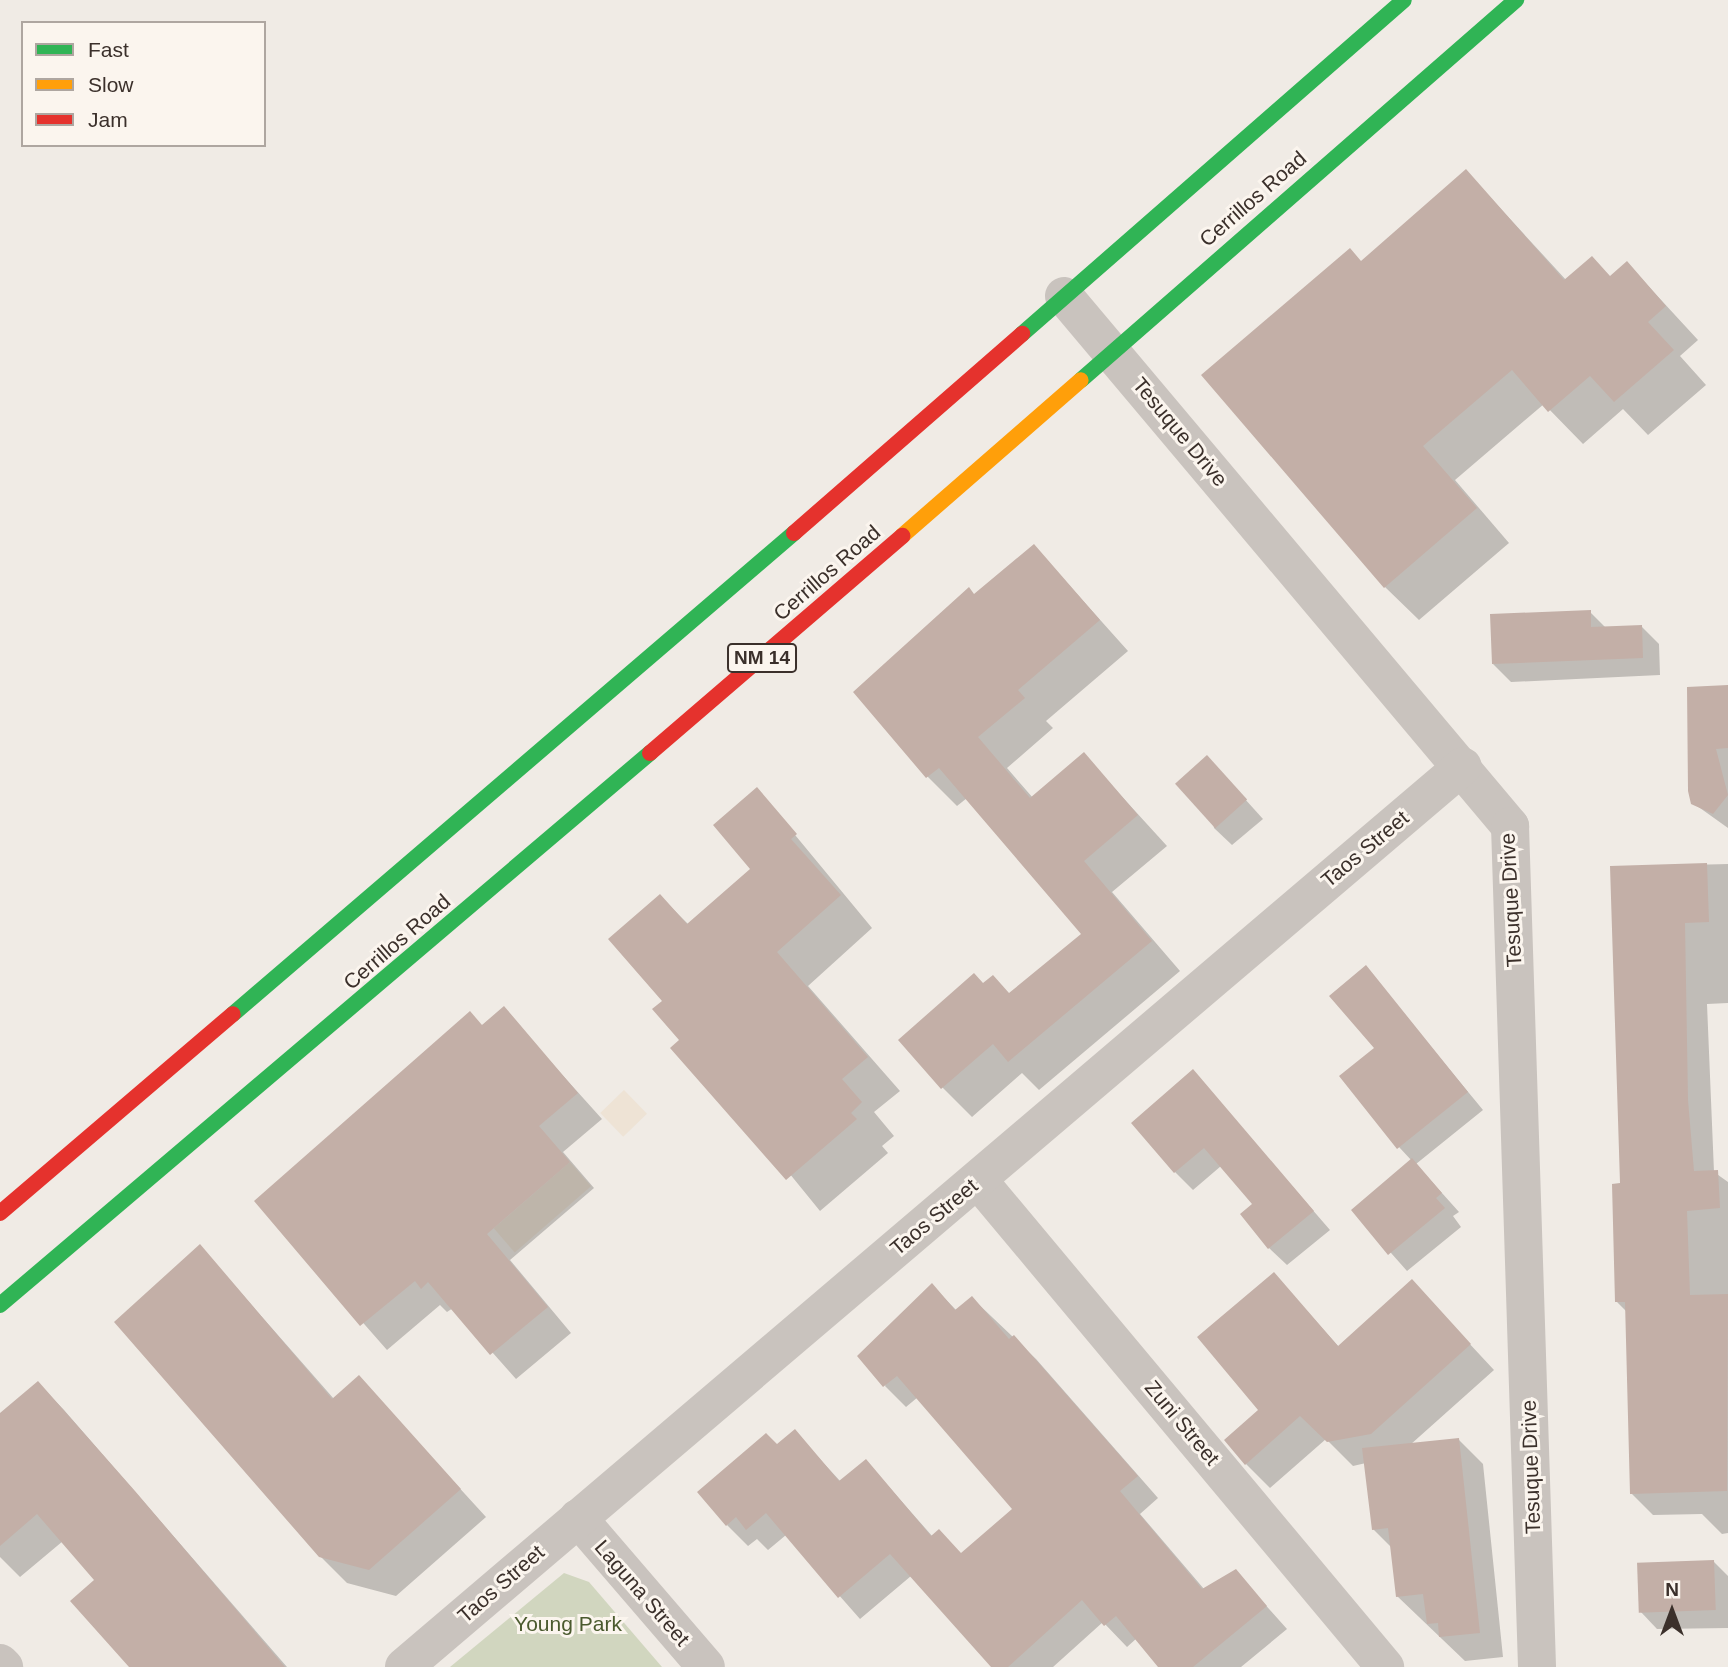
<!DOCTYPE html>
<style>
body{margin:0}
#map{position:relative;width:1728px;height:1667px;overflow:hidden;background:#f0ebe5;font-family:Arial,sans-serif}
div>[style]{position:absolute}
.green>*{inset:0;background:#d1d6bf}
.plaza>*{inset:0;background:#eee3d5;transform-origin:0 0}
.shadow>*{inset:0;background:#0003}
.building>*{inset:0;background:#c3afa7;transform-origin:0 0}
.street>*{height:38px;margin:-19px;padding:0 19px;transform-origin:19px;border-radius:19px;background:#c9c3be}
.fast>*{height:16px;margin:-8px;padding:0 8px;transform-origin:8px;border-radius:8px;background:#30b455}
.slow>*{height:16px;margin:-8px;padding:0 8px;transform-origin:8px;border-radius:8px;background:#ff9f0a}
.jam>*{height:16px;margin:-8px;padding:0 8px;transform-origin:8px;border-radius:8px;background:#e5322d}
span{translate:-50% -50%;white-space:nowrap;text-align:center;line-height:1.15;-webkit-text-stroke:6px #fbf5ee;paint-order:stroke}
.shield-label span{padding:2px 5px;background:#fbf5ee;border:2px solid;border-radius:5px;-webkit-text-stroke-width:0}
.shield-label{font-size:19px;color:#3b302b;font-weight:700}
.street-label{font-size:21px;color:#3b302b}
.park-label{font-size:21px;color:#4a5a2e}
.legend{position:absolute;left:21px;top:21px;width:245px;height:126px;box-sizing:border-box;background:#fbf5ee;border:2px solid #aea6a0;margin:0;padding:9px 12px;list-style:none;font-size:21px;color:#3b302b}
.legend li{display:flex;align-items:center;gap:14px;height:35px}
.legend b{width:35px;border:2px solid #aea6a0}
.north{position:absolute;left:1637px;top:1576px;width:70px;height:70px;-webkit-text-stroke:5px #fbf5ee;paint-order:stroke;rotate:0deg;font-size:19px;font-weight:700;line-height:28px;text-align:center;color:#3b302b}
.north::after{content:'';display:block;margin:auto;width:24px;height:32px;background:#3b302b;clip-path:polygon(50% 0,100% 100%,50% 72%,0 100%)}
</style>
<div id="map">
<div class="green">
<div style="clip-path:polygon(564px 1573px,589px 1582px,662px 1667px,450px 1667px)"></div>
</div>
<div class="plaza">
<div style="left:624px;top:1090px;width:33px;height:33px;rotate:46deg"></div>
<div style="left:570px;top:1162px;width:32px;height:101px;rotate:49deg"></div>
</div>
<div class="shadow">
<div style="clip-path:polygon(1466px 171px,1567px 281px,1611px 277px,1627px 263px,1698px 340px,1680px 356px,1706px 385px,1648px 435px,1623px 409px,1583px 444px,1544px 404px,1455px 480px,1509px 543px,1419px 620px,1385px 587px,1362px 262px)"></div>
<div style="clip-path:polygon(1034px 546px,1128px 651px,1046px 721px,1053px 728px,1007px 768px,1033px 798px,1084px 755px,1167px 846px,1112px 892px,1180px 971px,1039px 1090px,1022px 1073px,972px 1117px,942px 1087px,984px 985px,1011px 995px,1083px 934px,967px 798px,957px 806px,927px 776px,975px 596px)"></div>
<div style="clip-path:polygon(1590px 612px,1606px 628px,1641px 626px,1659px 644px,1660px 675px,1511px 682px,1493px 664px)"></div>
<div style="clip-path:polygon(1728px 686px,1728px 828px,1693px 803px)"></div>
<div style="clip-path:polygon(1207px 757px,1263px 819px,1232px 845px,1214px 828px)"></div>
<div style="clip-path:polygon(757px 789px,872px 928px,808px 986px,900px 1091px,874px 1112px,894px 1136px,882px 1146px,888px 1153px,820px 1211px,681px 1040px,664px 1001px,660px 896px,689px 925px,752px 869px)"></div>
<div style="clip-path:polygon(1728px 864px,1728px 1003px,1707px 1004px,1714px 1172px,1728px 1182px,1728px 1533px,1722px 1534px,1702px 1514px,1653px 1515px,1631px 1493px,1627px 1312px,1617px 1302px,1621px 1185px,1612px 867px)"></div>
<div style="clip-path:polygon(1366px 968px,1483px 1110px,1416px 1164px,1459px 1212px,1453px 1216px,1461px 1227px,1407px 1271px,1353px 1210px,1412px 1161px,1399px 1147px)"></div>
<div style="clip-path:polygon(503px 1009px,602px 1119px,563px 1152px,594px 1188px,510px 1260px,571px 1333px,516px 1379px,453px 1308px,447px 1312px,440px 1305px,387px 1350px,256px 1201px)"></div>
<div style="clip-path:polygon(1193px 1072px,1330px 1230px,1287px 1265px,1269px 1248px,1255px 1204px,1221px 1166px,1193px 1190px,1175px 1172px)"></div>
<div style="clip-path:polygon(200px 1246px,334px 1399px,359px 1378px,486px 1517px,396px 1596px,347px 1583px,320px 1556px)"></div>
<div style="clip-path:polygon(1274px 1274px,1339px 1347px,1412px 1282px,1494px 1370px,1410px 1445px,1459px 1440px,1483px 1464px,1503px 1657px,1465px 1661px,1397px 1596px,1392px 1548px,1373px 1529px,1366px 1463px,1353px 1466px,1326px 1439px,1270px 1488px,1246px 1464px,1261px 1410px)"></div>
<div style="clip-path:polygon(932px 1285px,957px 1311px,972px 1298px,1036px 1359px,1158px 1498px,1140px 1514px,1204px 1589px,1235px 1571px,1287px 1629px,1241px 1667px,1161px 1667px,1137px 1638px,1127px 1647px,1103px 1622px,1053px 1667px,993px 1667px,911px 1576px,860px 1619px,786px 1535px,768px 1550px,757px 1539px,748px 1546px,727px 1525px,777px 1446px,795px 1432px,841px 1482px,866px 1461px,933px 1537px,962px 1554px,1014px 1509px,918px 1397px,906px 1407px,885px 1386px)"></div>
<div style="clip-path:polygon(38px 1383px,64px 1410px,287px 1667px,131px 1667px,96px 1580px,63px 1541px,20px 1577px,0 1557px,0 1415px)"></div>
<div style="clip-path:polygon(1714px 1562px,1728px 1576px,1728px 1628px,1657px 1629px,1640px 1611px)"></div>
</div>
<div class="building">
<div style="clip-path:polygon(1466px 169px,1564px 280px,1592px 256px,1610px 276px,1627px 261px,1666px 306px,1648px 322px,1674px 350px,1614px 402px,1590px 376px,1548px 412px,1512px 370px,1423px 446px,1477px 508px,1384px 588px,1201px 375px,1350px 248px,1361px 261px)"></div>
<div style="clip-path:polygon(1034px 544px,1100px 620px,1018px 690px,1025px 698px,978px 737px,1030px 798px,1084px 752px,1138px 815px,1084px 861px,1152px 941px,1008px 1062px,993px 1044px,941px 1089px,898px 1040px,974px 973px,983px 983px,993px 975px,1009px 993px,1081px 934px,939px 768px,926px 778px,853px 692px,969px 587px,974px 594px)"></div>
<div style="clip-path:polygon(1591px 610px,1591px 627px,1642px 625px,1643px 658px,1492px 664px,1490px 614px)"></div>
<div style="clip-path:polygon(1728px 685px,1728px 748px,1716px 749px,1728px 795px,1713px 814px,1691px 804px,1688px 791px,1687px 687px)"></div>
<div style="left:1207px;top:755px;width:60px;height:43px;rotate:48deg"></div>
<div style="clip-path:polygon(757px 787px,797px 834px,791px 839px,841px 895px,777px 952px,868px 1057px,842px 1079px,862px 1102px,851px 1113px,857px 1119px,786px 1180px,670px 1048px,679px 1040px,652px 1009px,662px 1001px,608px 939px,660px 894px,687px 924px,750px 869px,713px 825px)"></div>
<div style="clip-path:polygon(1707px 863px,1709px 922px,1685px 923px,1688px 1100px,1694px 1171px,1718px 1170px,1720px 1208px,1687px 1211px,1690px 1295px,1728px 1294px,1727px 1491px,1630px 1494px,1625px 1302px,1615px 1302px,1612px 1184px,1620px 1183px,1610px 866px)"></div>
<div style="clip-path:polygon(1366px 965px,1468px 1092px,1397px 1149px,1339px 1076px,1374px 1048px,1329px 996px)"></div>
<div style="clip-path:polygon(504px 1006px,578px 1093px,539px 1126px,570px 1162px,487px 1234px,548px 1307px,490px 1355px,428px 1282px,421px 1289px,415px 1281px,360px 1326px,254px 1201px,470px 1011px,482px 1025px)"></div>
<div style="clip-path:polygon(1193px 1069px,1314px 1211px,1268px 1249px,1240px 1214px,1252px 1204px,1204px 1148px,1174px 1173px,1131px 1123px)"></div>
<div style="clip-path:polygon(1412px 1158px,1442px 1193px,1436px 1198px,1445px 1208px,1388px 1255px,1351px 1210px)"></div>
<div style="clip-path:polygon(200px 1244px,332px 1399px,359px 1375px,461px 1489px,369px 1570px,319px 1557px,114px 1322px)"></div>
<div style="clip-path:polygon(1274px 1272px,1338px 1346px,1412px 1279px,1471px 1344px,1371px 1434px,1327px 1442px,1300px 1416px,1245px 1465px,1224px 1440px,1258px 1410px,1197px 1337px)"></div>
<div style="clip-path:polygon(932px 1283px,955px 1310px,972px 1296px,1009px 1339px,1014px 1335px,1138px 1476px,1120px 1491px,1202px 1589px,1236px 1569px,1267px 1606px,1193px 1667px,1158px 1667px,1116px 1616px,1104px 1626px,1082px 1600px,1008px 1667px,991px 1667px,890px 1554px,838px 1598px,766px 1513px,746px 1530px,736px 1517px,726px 1526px,697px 1492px,766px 1433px,777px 1444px,795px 1429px,839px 1481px,866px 1459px,931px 1536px,939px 1529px,961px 1553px,1012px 1509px,897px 1376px,883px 1387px,857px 1356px)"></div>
<div style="clip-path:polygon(38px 1381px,135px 1491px,285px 1667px,129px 1667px,70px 1601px,94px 1580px,37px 1514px,0 1546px,0 1413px)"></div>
<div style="clip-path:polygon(1459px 1438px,1480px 1633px,1439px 1637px,1438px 1623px,1427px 1624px,1423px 1594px,1396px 1597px,1388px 1528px,1372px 1530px,1362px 1448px)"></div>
<div style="left:1714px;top:1560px;width:50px;height:77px;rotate:88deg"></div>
</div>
<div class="street">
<div style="left:1064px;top:296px;width:693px;rotate:49.92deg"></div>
<div style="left:1510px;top:826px;width:841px;rotate:88.16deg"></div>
<div style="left:978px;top:1180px;width:635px;rotate:50.11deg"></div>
<div style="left:578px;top:1518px;width:196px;rotate:49.3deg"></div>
<div style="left:0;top:1663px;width:6px;rotate:45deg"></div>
<div style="left:404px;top:1667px;width:1390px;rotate:-40.39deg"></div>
</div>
<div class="fast">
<div style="left:1022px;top:334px;width:507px;rotate:-41.16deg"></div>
<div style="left:1081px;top:380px;width:578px;rotate:-41.14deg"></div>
<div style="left:233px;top:1014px;width:739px;rotate:-40.61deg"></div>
<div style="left:0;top:1305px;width:853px;rotate:-40.34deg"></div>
</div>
<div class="slow">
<div style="left:902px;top:536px;width:237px;rotate:-41.1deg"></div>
</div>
<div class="jam">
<div style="left:794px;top:533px;width:303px;rotate:-41.1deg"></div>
<div style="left:650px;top:753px;width:333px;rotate:-40.7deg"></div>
<div style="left:0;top:1213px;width:306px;rotate:-40.5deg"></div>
</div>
<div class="shield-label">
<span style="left:762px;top:658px">NM 14</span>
</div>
<div class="street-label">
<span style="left:1253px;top:199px;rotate:-41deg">Cerrillos Road</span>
<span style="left:1180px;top:432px;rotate:50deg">Tesuque Drive</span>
<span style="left:827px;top:573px;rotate:-41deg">Cerrillos Road</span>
<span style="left:1365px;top:849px;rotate:-40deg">Taos Street</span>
<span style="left:1511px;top:900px;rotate:-93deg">Tesuque Drive</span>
<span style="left:397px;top:942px;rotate:-41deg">Cerrillos Road</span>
<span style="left:934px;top:1217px;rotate:-40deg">Taos Street</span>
<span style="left:1182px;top:1423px;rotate:50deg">Zuni Street</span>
<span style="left:1531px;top:1467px;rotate:-92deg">Tesuque Drive</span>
<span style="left:501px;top:1584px;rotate:-41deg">Taos Street</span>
<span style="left:642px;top:1593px;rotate:49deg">Laguna Street</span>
</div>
<div class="park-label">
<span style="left:568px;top:1624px">Young Park</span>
</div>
<ul class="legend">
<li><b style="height:9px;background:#30b455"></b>Fast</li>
<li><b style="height:9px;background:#ff9f0a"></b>Slow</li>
<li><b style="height:9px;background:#e5322d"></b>Jam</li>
</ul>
<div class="north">N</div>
</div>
